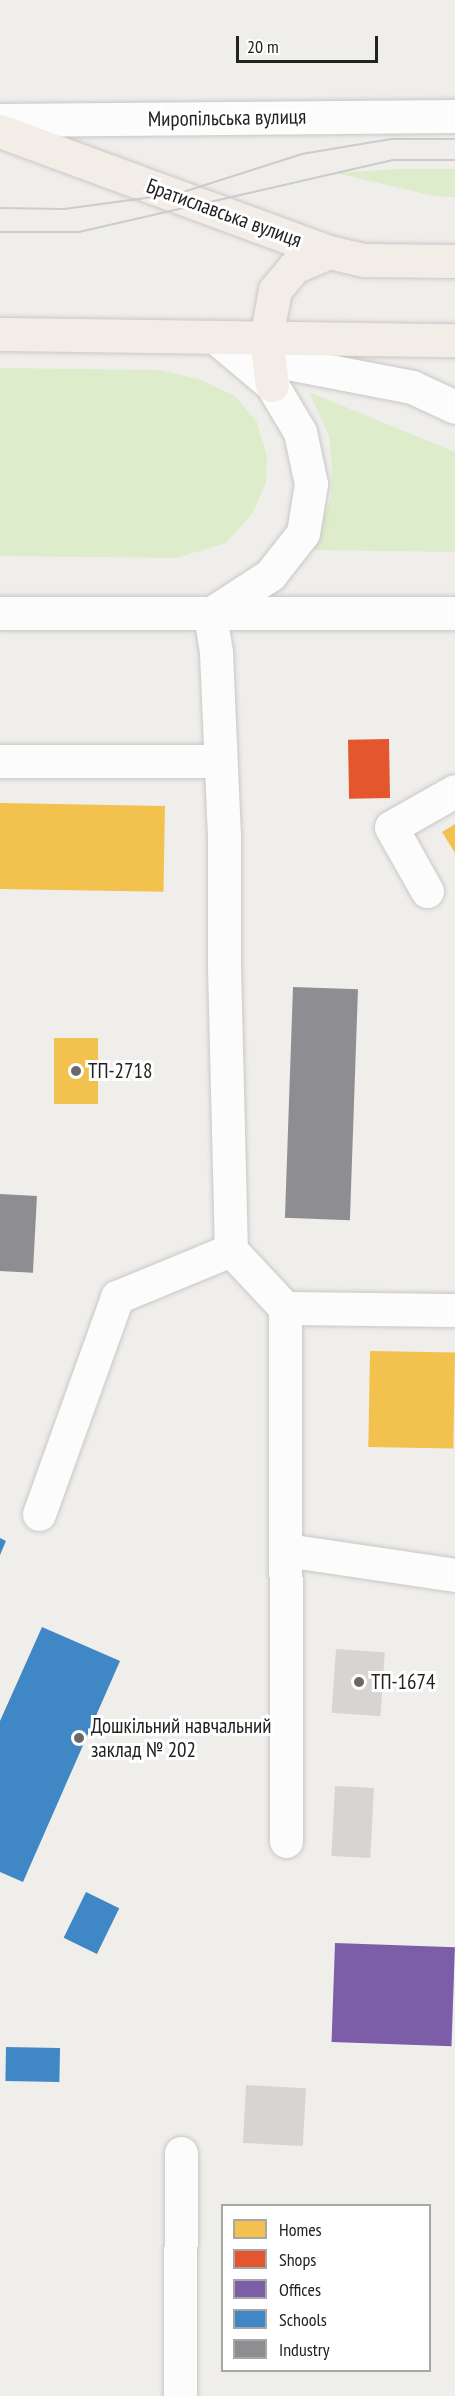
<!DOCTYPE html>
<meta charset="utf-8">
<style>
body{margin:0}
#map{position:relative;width:455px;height:2396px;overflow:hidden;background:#f0eeeb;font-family:"PT Sans Narrow",sans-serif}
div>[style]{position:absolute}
.grass>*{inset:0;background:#ddeccb}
.homes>*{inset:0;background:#f2c14e;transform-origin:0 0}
.shops>*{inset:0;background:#e4572e;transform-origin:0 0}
.offices>*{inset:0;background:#7b5ea7;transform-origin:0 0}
.schools>*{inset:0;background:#3f88c5;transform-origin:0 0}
.industry>*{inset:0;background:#8d8d92;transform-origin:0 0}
.building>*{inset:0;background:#d7d4d2;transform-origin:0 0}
.roads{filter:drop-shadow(0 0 2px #c9c8c7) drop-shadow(0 0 2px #c9c8c7)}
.minor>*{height:33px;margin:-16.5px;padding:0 16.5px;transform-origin:16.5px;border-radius:16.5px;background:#fdfcfc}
.major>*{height:33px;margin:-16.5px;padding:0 16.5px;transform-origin:16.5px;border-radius:16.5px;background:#f3ede7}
.tram>*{height:1.5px;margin:-0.75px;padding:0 0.75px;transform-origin:0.75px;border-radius:0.75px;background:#ccc}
.dots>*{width:16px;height:16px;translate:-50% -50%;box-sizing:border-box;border:3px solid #fff;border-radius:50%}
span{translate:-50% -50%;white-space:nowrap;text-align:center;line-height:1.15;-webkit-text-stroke:6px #fff;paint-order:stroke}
.street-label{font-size:21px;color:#222}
.poi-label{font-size:21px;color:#222}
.left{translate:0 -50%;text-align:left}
.legend{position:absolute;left:221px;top:2204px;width:210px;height:168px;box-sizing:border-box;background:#fff;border:2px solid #a7a7a7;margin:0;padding:8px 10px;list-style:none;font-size:18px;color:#222}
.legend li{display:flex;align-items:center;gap:12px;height:30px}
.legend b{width:30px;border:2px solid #a7a7a7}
.scale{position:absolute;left:236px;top:36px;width:142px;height:27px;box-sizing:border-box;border:3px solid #222;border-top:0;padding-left:8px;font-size:18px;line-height:21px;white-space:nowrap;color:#222;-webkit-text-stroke:4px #fff;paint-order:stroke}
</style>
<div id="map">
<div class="grass">
<div style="clip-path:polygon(398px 169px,455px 169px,455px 197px,434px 196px,336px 173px)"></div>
<div style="clip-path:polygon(0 368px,159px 370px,199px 379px,235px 396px,257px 422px,267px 457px,266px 483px,252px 514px,226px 543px,176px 558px,0 556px)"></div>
<div style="clip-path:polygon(309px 392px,455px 452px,455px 552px,313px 550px,313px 540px,331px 499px,332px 467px,329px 436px)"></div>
</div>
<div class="homes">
<div style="left:0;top:803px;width:165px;height:86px;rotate:1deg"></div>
<div style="clip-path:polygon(455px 824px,455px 853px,442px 832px)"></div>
<div style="left:54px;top:1038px;width:44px;height:66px"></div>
<div style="left:370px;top:1351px;width:85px;height:96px;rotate:1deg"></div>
</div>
<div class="shops">
<div style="left:389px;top:739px;width:59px;height:41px;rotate:89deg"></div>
</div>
<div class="offices">
<div style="left:335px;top:1943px;width:120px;height:99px;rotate:2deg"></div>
</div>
<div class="schools">
<div style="clip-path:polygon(0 1538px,6px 1541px,0 1555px)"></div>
<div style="clip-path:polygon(42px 1627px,120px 1661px,23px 1882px,0 1872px,0 1721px)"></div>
<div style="left:86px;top:1892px;width:37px;height:51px;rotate:26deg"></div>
<div style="left:6px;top:2047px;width:54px;height:34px;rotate:1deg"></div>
</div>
<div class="industry">
<div style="left:293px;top:987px;width:65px;height:231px;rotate:2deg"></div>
<div style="left:0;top:1194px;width:37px;height:77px;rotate:3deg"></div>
</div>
<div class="building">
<div style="left:336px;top:1649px;width:49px;height:64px;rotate:4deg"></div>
<div style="left:335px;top:1786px;width:39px;height:70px;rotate:3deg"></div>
<div style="left:246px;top:2085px;width:60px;height:58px;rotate:3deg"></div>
</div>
<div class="roads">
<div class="minor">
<div style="left:0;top:120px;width:455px;rotate:-0.5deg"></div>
<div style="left:245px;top:350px;width:24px;rotate:22deg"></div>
<div style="left:267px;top:359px;width:148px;rotate:10.9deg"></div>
<div style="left:412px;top:387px;width:47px;rotate:24.9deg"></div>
<div style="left:0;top:613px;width:455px"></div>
<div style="left:210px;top:614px;width:39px;rotate:81deg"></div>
<div style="left:216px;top:653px;width:186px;rotate:87.5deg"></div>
<div style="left:224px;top:839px;width:128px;rotate:90deg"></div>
<div style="left:224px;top:967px;width:283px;rotate:88.6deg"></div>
<div style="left:231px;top:1250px;width:79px;rotate:47deg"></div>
<div style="left:285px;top:1308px;width:533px;rotate:89.89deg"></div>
<div style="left:210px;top:614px;width:72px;rotate:-33deg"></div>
<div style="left:270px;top:575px;width:53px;rotate:-51.8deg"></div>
<div style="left:303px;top:533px;width:50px;rotate:-80.7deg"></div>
<div style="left:311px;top:484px;width:53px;rotate:-101.9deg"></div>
<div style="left:300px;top:432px;width:55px;rotate:-120.8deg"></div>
<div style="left:272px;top:385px;width:75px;rotate:-139.9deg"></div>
<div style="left:0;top:761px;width:220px"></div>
<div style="left:427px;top:891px;width:73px;rotate:-119.4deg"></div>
<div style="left:391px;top:827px;width:73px;rotate:-29.4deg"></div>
<div style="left:285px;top:1308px;width:170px;rotate:0.7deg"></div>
<div style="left:39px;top:1514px;width:231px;rotate:-70.2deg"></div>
<div style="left:117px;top:1297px;width:123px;rotate:-22.4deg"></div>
<div style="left:286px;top:1550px;width:171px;rotate:8.4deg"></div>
<div style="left:180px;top:2396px;width:243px;rotate:-89.8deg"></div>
</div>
<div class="major">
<div style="left:0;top:131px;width:351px;rotate:20.2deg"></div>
<div style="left:329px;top:252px;width:37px;rotate:13deg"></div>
<div style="left:365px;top:260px;width:90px;rotate:0.6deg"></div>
<div style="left:0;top:334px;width:455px;rotate:0.8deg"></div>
<div style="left:272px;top:385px;width:47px;rotate:-97.3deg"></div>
<div style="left:266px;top:338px;width:49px;rotate:-79.4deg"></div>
<div style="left:275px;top:290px;width:30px;rotate:-50deg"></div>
<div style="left:294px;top:267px;width:38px;rotate:-23deg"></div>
</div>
</div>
<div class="tram">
<div style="left:0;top:208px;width:64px;rotate:0.9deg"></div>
<div style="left:64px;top:209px;width:114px;rotate:-7.6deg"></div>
<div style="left:177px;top:194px;width:131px;rotate:-17.7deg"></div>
<div style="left:302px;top:154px;width:90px;rotate:-9.6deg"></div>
<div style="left:391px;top:139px;width:64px"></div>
<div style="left:0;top:232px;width:79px"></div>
<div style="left:79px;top:232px;width:323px;rotate:-12.9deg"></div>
<div style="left:394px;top:160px;width:61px"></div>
</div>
<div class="dots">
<div style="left:76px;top:1071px;background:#6a6968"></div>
<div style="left:359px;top:1682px;background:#6a6968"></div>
<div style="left:79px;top:1738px;background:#6a6968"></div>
</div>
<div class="street-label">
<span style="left:227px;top:118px;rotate:-1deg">Миропільська вулиця</span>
<span style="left:224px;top:213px;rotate:20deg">Братиславська вулиця</span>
</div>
<div class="poi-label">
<span class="left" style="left:88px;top:1071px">ТП-2718</span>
<span class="left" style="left:371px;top:1682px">ТП-1674</span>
<span class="left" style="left:91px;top:1738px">Дошкільний навчальний<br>заклад № 202</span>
</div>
<ul class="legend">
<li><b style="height:16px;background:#f2c14e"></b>Homes</li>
<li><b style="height:16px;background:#e4572e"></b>Shops</li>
<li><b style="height:16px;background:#7b5ea7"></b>Offices</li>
<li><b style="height:16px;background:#3f88c5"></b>Schools</li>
<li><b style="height:16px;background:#8d8d92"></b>Industry</li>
</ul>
<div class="scale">20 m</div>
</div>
